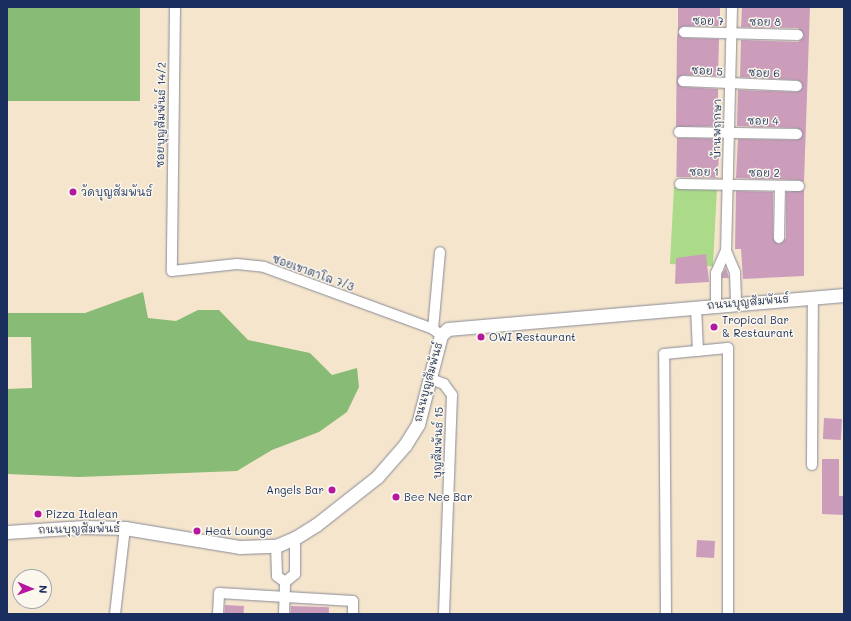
<!DOCTYPE html>
<meta charset="utf-8">
<style>
body{margin:0}
#map{position:relative;width:851px;height:621px;overflow:hidden;background:#f5e5cd;font-family:Mali,"Playpen Sans Thai",sans-serif}
div>[style]{position:absolute}
.green>*{inset:0;background:#abdb89;transform-origin:0 0}
.forest>*{inset:0;background:#88bb75;transform-origin:0 0}
.building>*{inset:0;background:#cb9dbb;transform-origin:0 0}
.roads{filter:drop-shadow(0 0 1px #888a96) drop-shadow(0 0 1px #888a96)}
.minor>*{height:10px;margin:-5px;padding:0 5px;transform-origin:5px;border-radius:5px;background:#fff}
.tertiary>*{height:13px;margin:-6.5px;padding:0 6.5px;transform-origin:6.5px;border-radius:6.5px;background:#fff}
.dots>*{width:11px;height:11px;translate:-50% -50%;box-sizing:border-box;border:2px solid #fbf7ec;border-radius:50%}
span{translate:-50% -50%;white-space:nowrap;text-align:center;line-height:1.15;-webkit-text-stroke:3px #fbf7ec;paint-order:stroke}
.street-label{font-size:11px;color:#1b2f5e}
.poi-label{font-size:11px;color:#1b2f5e}
.left{translate:0 -50%;text-align:left}
.right{translate:-100% -50%;text-align:right}
.frame{position:absolute;inset:0;border:8px solid #1b2f5e;pointer-events:none}
.north{position:absolute;left:12px;top:569px;width:40px;height:40px;box-sizing:border-box;background:#fbf7ec;border:1px solid #a1a7b3;border-radius:50%;rotate:92deg;font-size:11px;font-weight:700;line-height:16px;text-align:center;color:#1b2f5e}
.north::after{content:'';display:block;margin:auto;width:14px;height:18px;background:#b5179e;clip-path:polygon(50% 0,100% 100%,50% 72%,0 100%)}
</style>
<div id="map">
<div class="green">
<div style="left:674px;top:187px;width:43px;height:77px;rotate:3deg"></div>
</div>
<div class="forest">
<div style="left:7px;top:7px;width:133px;height:94px"></div>
<div style="clip-path:polygon(143px 292px,148px 318px,176px 321px,198px 310px,219px 310px,248px 340px,310px 353px,332px 375px,357px 368px,359px 387px,347px 412px,319px 432px,272px 450px,237px 471px,79px 477px,7px 474px,7px 389px,32px 388px,31px 337px,7px 337px,7px 313px,85px 313px)"></div>
</div>
<div class="building">
<div style="clip-path:polygon(678px 7px,720px 7px,720px 26px,684px 26px,678px 31px)"></div>
<div style="clip-path:polygon(742px 7px,810px 7px,804px 182px,799px 180px,736px 178px,738px 139px,797px 140px,803px 134px,797px 128px,737px 126px,738px 90px,797px 92px,803px 87px,797px 80px,740px 77px,741px 40px,798px 42px,804px 36px,798px 28px,741px 27px)"></div>
<div style="clip-path:polygon(678px 33px,683px 38px,719px 39px,718px 76px,683px 75px,677px 81px,682px 87px,718px 89px,718px 126px,676px 127px,677px 36px)"></div>
<div style="left:677px;top:138px;width:42px;height:39px;rotate:1deg"></div>
<div style="clip-path:polygon(804px 190px,804px 276px,743px 279px,741px 249px,735px 249px,736px 191px,773px 192px,773px 238px,779px 244px,786px 238px,786px 192px)"></div>
<div style="clip-path:polygon(706px 254px,709px 282px,675px 284px,676px 258px)"></div>
<div style="clip-path:polygon(726px 268px,729px 278px,722px 278px,722px 274px)"></div>
<div style="left:824px;top:418px;width:18px;height:21px;rotate:3deg"></div>
<div style="clip-path:polygon(822px 459px,839px 459px,839px 496px,844px 496px,844px 515px,822px 514px)"></div>
<div style="left:697px;top:540px;width:18px;height:17px;rotate:3deg"></div>
<div style="left:225px;top:605px;width:19px;height:9px;rotate:3deg"></div>
<div style="left:291px;top:606px;width:38px;height:8px;rotate:2deg"></div>
</div>
<div class="roads">
<div class="minor">
<div style="left:175px;top:7px;width:264px;rotate:90.7deg"></div>
<div style="left:172px;top:271px;width:65px;rotate:-6.1deg"></div>
<div style="left:237px;top:264px;width:27px;rotate:6deg"></div>
<div style="left:264px;top:267px;width:180px;rotate:20.1deg"></div>
<div style="left:433px;top:329px;width:10px;rotate:37deg"></div>
<div style="left:732px;top:7px;width:244px;rotate:91.4deg"></div>
<div style="left:726px;top:251px;width:23px;rotate:67deg"></div>
<div style="left:735px;top:272px;width:32px;rotate:88deg"></div>
<div style="left:684px;top:32px;width:114px;rotate:1.5deg"></div>
<div style="left:683px;top:81px;width:114px;rotate:2.5deg"></div>
<div style="left:679px;top:132px;width:118px;rotate:1deg"></div>
<div style="left:680px;top:184px;width:119px;rotate:1deg"></div>
<div style="left:779px;top:238px;width:52px;rotate:-88.9deg"></div>
<div style="left:716px;top:305px;width:32px;rotate:-90deg"></div>
<div style="left:716px;top:273px;width:24px;rotate:-66deg"></div>
<div style="left:696px;top:307px;width:44px;rotate:87.4deg"></div>
<div style="left:433px;top:329px;width:77px;rotate:-84.8deg"></div>
<div style="left:431px;top:379px;width:14px;rotate:21deg"></div>
<div style="left:444px;top:384px;width:14px;rotate:54deg"></div>
<div style="left:452px;top:395px;width:219px;rotate:92.1deg"></div>
<div style="left:812px;top:465px;width:168px;rotate:-89.7deg"></div>
<div style="left:276px;top:546px;width:30px;rotate:88deg"></div>
<div style="left:277px;top:576px;width:10px;rotate:37deg"></div>
<div style="left:285px;top:582px;width:13px;rotate:-39deg"></div>
<div style="left:295px;top:574px;width:36px;rotate:-90deg"></div>
<div style="left:115px;top:614px;width:87px;rotate:-83.4deg"></div>
<div style="left:218px;top:614px;width:21px;rotate:-87deg"></div>
<div style="left:219px;top:593px;width:134px;rotate:3.4deg"></div>
<div style="left:353px;top:601px;width:13px;rotate:90deg"></div>
<div style="left:284px;top:614px;width:32px;rotate:-88deg"></div>
<div style="left:666px;top:614px;width:260px;rotate:-90.4deg"></div>
<div style="left:664px;top:354px;width:64px;rotate:-5.4deg"></div>
<div style="left:728px;top:348px;width:266px;rotate:90deg"></div>
</div>
<div class="tertiary">
<div style="left:7px;top:532px;width:77px;rotate:-3.7deg"></div>
<div style="left:84px;top:527px;width:41px;rotate:1.4deg"></div>
<div style="left:125px;top:528px;width:117px;rotate:9.4deg"></div>
<div style="left:240px;top:547px;width:36px;rotate:-2deg"></div>
<div style="left:276px;top:546px;width:21px;rotate:-23deg"></div>
<div style="left:295px;top:538px;width:25px;rotate:-32deg"></div>
<div style="left:316px;top:525px;width:78px;rotate:-38.2deg"></div>
<div style="left:377px;top:477px;width:43px;rotate:-48.8deg"></div>
<div style="left:405px;top:445px;width:25px;rotate:-58deg"></div>
<div style="left:418px;top:424px;width:92px;rotate:-75.5deg"></div>
<div style="left:441px;top:335px;width:9px;rotate:-41deg"></div>
<div style="left:448px;top:329px;width:397px;rotate:-4.9deg"></div>
</div>
</div>
<div class="dots">
<div style="left:73px;top:192px;background:#b5179e"></div>
<div style="left:714px;top:327px;background:#b5179e"></div>
<div style="left:481px;top:337px;background:#b5179e"></div>
<div style="left:332px;top:490px;background:#b5179e"></div>
<div style="left:396px;top:497px;background:#b5179e"></div>
<div style="left:38px;top:514px;background:#b5179e"></div>
<div style="left:197px;top:531px;background:#b5179e"></div>
</div>
<div class="street-label">
<span style="left:708px;top:21px;rotate:2deg">ซอย 7</span>
<span style="left:765px;top:22px;rotate:1deg">ซอย 8</span>
<span style="left:707px;top:71px;rotate:3deg">ซอย 5</span>
<span style="left:764px;top:73px;rotate:2deg">ซอย 6</span>
<span style="left:161px;top:115px;rotate:-89deg">ซอยบุญสัมพันธ์ 14/2</span>
<span style="left:763px;top:121px;rotate:1deg">ซอย 4</span>
<span style="left:717px;top:129px;rotate:-89deg">บ้านพฤกษา</span>
<span style="left:704px;top:172px;rotate:1deg">ซอย 1</span>
<span style="left:764px;top:173px;rotate:1deg">ซอย 2</span>
<span style="left:313px;top:273px;rotate:20deg">ซอยเขาตาโล 7/3</span>
<span style="left:748px;top:302px;rotate:-5deg">ถนนบุญสัมพันธ์</span>
<span style="left:428px;top:382px;rotate:-75deg">ถนนบุญสัมพันธ์</span>
<span style="left:438px;top:443px;rotate:-88deg">บุญสัมพันธ์ 15</span>
<span style="left:79px;top:529px;rotate:-1deg">ถนนบุญสัมพันธ์</span>
</div>
<div class="poi-label">
<span class="left" style="left:81px;top:192px">วัดบุญสัมพันธ์</span>
<span class="left" style="left:722px;top:327px">Tropical Bar<br>&amp; Restaurant</span>
<span class="left" style="left:489px;top:337px">OWI Restaurant</span>
<span class="right" style="left:324px;top:490px">Angels Bar</span>
<span class="left" style="left:404px;top:497px">Bee Nee Bar</span>
<span class="left" style="left:46px;top:514px">Pizza Italean</span>
<span class="left" style="left:205px;top:531px">Heat Lounge</span>
</div>
<div class="frame"></div>
<div class="north">N</div>
</div>
